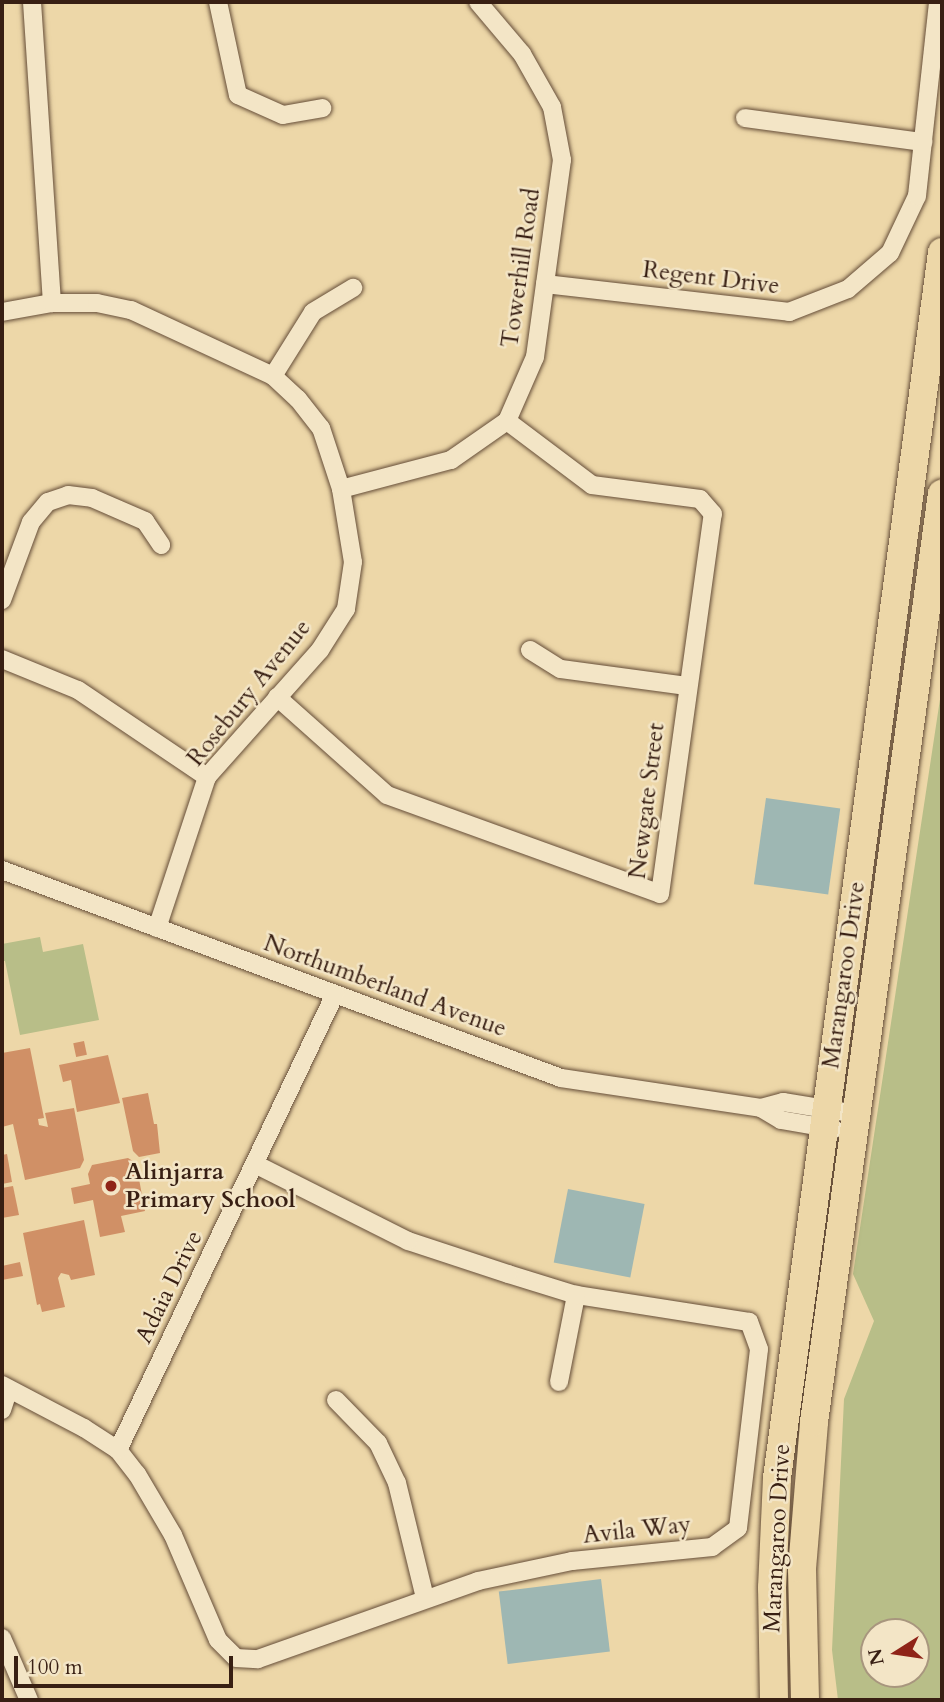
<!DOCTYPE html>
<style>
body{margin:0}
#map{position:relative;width:944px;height:1702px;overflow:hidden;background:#edd7a8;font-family:Cardo,serif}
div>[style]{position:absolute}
.green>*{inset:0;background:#b8be88}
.water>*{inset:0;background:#9eb7b3;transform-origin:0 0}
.building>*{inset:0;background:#d09066;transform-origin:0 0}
.roads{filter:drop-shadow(0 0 2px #654d38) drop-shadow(0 0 2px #654d38)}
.minor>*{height:18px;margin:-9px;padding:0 9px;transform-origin:9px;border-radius:9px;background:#f3e5c6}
.primary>*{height:28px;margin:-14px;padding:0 14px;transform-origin:14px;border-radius:14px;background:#edd7a8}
.dots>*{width:19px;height:19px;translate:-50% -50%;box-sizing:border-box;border:4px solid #f3e5c6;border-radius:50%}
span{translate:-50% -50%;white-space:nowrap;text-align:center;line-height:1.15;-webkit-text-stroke:5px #f3e5c6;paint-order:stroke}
.street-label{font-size:24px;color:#381f13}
.poi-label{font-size:24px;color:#381f13;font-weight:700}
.left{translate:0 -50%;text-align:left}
.frame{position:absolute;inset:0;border:4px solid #381f13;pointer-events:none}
.north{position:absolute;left:860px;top:1618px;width:70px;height:70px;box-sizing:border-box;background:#f3e5c6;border:2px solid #a8967e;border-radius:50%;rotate:258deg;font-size:19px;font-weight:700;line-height:28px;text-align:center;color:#381f13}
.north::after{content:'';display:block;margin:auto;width:24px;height:32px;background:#8f2418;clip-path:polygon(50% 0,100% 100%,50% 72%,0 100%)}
.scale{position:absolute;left:14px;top:1656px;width:219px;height:32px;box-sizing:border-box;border:4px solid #381f13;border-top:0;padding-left:9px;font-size:21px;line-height:24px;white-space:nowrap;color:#381f13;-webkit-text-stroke:5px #f3e5c6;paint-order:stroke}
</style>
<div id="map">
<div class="green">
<div style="clip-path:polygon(evenodd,942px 686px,942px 1700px,838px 1700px,832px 1650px,844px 1399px,874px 1321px,853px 1274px,942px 686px,874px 1632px,916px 1632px,916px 1674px,874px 1674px,874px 1632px)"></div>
<div style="clip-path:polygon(40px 937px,43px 952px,83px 944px,99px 1020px,20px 1035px,5px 961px,2px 961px,2px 944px)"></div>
</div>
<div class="water">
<div style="left:766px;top:798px;width:75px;height:87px;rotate:8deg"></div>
<div style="left:568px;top:1189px;width:78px;height:75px;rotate:11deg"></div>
<div style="left:601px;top:1579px;width:73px;height:103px;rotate:83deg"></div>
</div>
<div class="building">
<div style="left:84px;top:1041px;width:14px;height:11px;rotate:78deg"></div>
<div style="clip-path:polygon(30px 1048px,44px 1118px,38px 1119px,39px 1125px,48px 1127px,45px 1113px,74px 1108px,84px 1160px,80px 1168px,25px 1180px,13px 1124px,2px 1127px,2px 1053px)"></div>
<div style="clip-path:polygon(108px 1055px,120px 1103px,77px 1112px,71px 1080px,63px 1082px,59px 1065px)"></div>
<div style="clip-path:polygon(148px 1093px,154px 1124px,157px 1124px,160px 1153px,139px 1157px,133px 1151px,122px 1098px)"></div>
<div style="clip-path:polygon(7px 1154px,12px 1182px,2px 1184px,2px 1155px)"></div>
<div style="clip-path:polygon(128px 1158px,136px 1163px,145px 1211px,121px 1216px,125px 1232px,100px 1237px,93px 1200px,74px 1204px,71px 1188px,90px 1184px,88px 1174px,92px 1165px)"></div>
<div style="clip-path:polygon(13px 1186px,19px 1215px,2px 1218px,2px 1188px)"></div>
<div style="clip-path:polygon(84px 1220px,95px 1275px,71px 1280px,69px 1275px,61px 1273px,58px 1278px,65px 1307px,42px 1312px,40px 1304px,37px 1305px,23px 1233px)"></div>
<div style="clip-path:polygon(20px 1262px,23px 1276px,2px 1280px,2px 1266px)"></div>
</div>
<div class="roads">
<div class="minor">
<div style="left:32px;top:2px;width:302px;rotate:86.2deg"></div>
<div style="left:218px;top:2px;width:95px;rotate:77.9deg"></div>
<div style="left:238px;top:95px;width:49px;rotate:24deg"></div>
<div style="left:283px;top:115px;width:40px;rotate:-10deg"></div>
<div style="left:745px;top:118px;width:180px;rotate:7.7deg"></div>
<div style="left:545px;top:284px;width:246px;rotate:6.5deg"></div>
<div style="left:789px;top:312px;width:63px;rotate:-21.3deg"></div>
<div style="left:848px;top:289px;width:55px;rotate:-40.6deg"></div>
<div style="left:890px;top:253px;width:63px;rotate:-64.7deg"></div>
<div style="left:917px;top:196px;width:195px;rotate:-83.8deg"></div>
<div style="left:2px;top:312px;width:51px;rotate:-10.2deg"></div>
<div style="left:52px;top:303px;width:45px"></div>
<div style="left:97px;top:303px;width:35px;rotate:12deg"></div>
<div style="left:131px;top:310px;width:157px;rotate:24.9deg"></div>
<div style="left:273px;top:376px;width:34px;rotate:43deg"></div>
<div style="left:298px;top:399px;width:37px;rotate:52deg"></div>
<div style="left:321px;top:428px;width:64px;rotate:71.8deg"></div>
<div style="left:341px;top:489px;width:74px;rotate:80.7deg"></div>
<div style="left:353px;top:562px;width:48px;rotate:98.5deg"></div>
<div style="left:346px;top:609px;width:49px;rotate:122.4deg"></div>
<div style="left:320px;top:650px;width:170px;rotate:131.7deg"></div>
<div style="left:207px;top:777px;width:159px;rotate:108.3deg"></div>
<div style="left:273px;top:376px;width:75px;rotate:-58deg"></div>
<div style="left:313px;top:312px;width:47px;rotate:-31deg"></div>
<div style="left:341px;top:489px;width:114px;rotate:-14.8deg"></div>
<div style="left:451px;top:460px;width:68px;rotate:-34.9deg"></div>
<div style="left:507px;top:421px;width:70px;rotate:-66.4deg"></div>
<div style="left:535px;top:357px;width:199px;rotate:-82.2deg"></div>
<div style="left:562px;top:160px;width:54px;rotate:-100.7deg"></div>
<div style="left:552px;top:107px;width:61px;rotate:-119.5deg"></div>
<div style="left:522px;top:54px;width:68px;rotate:-130.2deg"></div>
<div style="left:2px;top:600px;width:83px;rotate:-69.6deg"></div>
<div style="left:31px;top:522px;width:26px;rotate:-50deg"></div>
<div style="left:48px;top:502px;width:21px;rotate:-19deg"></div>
<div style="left:68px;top:495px;width:24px;rotate:7deg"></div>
<div style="left:92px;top:498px;width:58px;rotate:23.5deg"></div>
<div style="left:145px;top:521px;width:29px;rotate:56deg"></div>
<div style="left:530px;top:650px;width:36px;rotate:32deg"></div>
<div style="left:561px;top:669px;width:127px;rotate:7.7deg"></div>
<div style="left:2px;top:659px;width:82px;rotate:22.2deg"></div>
<div style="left:78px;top:690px;width:156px;rotate:34deg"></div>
<div style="left:277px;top:697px;width:147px;rotate:41.7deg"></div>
<div style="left:387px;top:795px;width:290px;rotate:19.9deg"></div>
<div style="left:660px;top:894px;width:384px;rotate:-82.1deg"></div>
<div style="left:713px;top:514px;width:20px;rotate:-131deg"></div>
<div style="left:700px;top:499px;width:109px;rotate:-172.6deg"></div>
<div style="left:592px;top:485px;width:106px;rotate:-143deg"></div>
<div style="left:2px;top:870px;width:596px;rotate:20.41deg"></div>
<div style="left:561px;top:1078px;width:202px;rotate:8.5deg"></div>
<div style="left:761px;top:1108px;width:23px;rotate:-15deg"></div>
<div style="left:783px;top:1102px;width:74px;rotate:9.3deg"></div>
<div style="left:761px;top:1108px;width:23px;rotate:31deg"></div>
<div style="left:781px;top:1120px;width:54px;rotate:9.6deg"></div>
<div style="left:559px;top:1382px;width:89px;rotate:-78.9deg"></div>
<div style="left:2px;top:1385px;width:93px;rotate:27.7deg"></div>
<div style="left:84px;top:1428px;width:40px;rotate:32.9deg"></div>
<div style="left:118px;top:1450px;width:31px;rotate:52deg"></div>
<div style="left:137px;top:1474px;width:71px;rotate:59.5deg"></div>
<div style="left:173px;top:1535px;width:114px;rotate:66.8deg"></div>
<div style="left:218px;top:1640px;width:25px;rotate:45deg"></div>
<div style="left:236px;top:1658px;width:22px;rotate:3deg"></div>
<div style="left:258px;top:1659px;width:233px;rotate:-19.5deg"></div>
<div style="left:478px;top:1581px;width:96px;rotate:-12deg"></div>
<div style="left:572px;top:1561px;width:141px;rotate:-5.7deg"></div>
<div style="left:712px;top:1547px;width:32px;rotate:-36deg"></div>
<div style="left:738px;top:1528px;width:180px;rotate:-83.3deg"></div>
<div style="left:759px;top:1349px;width:29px;rotate:-110deg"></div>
<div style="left:749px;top:1322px;width:175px;rotate:-171.1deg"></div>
<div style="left:576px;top:1295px;width:71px;rotate:-162.8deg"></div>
<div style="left:508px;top:1274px;width:105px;rotate:-161.7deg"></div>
<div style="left:408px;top:1241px;width:171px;rotate:-153.3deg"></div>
<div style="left:336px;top:1400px;width:60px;rotate:45.7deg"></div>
<div style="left:378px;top:1443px;width:44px;rotate:64.6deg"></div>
<div style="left:397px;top:1483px;width:118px;rotate:76.3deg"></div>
<div style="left:2px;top:1410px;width:22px;rotate:-72deg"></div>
<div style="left:118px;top:1450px;width:505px;rotate:-64.55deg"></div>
<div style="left:2px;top:1638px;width:68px;rotate:66.5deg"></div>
</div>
<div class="primary">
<div style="left:774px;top:1700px;width:112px;rotate:-91deg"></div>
<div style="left:772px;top:1588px;width:110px;rotate:-87.4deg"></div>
<div style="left:777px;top:1478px;width:1237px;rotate:-82.33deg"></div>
<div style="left:805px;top:1700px;width:131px;rotate:-91.3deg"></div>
<div style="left:802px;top:1569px;width:147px;rotate:-85.3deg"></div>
<div style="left:814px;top:1422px;width:937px;rotate:-82.15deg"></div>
</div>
</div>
<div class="dots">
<div style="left:111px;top:1186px;background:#8f2418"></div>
</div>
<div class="street-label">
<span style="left:521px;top:268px;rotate:-82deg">Towerhill Road</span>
<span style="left:711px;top:278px;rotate:7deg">Regent Drive</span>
<span style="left:249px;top:693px;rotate:-51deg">Rosebury Avenue</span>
<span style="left:647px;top:801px;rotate:-83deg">Newgate Street</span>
<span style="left:844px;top:975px;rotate:-82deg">Marangaroo Drive</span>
<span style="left:385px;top:986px;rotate:20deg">Northumberland Avenue</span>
<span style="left:169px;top:1287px;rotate:-64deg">Adaia Drive</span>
<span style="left:637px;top:1530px;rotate:-6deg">Avila Way</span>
<span style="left:777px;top:1538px;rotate:-87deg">Marangaroo Drive</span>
</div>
<div class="poi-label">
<span class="left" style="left:125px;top:1186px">Alinjarra<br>Primary School</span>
</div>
<div class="frame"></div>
<div class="north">N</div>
<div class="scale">100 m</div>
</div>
